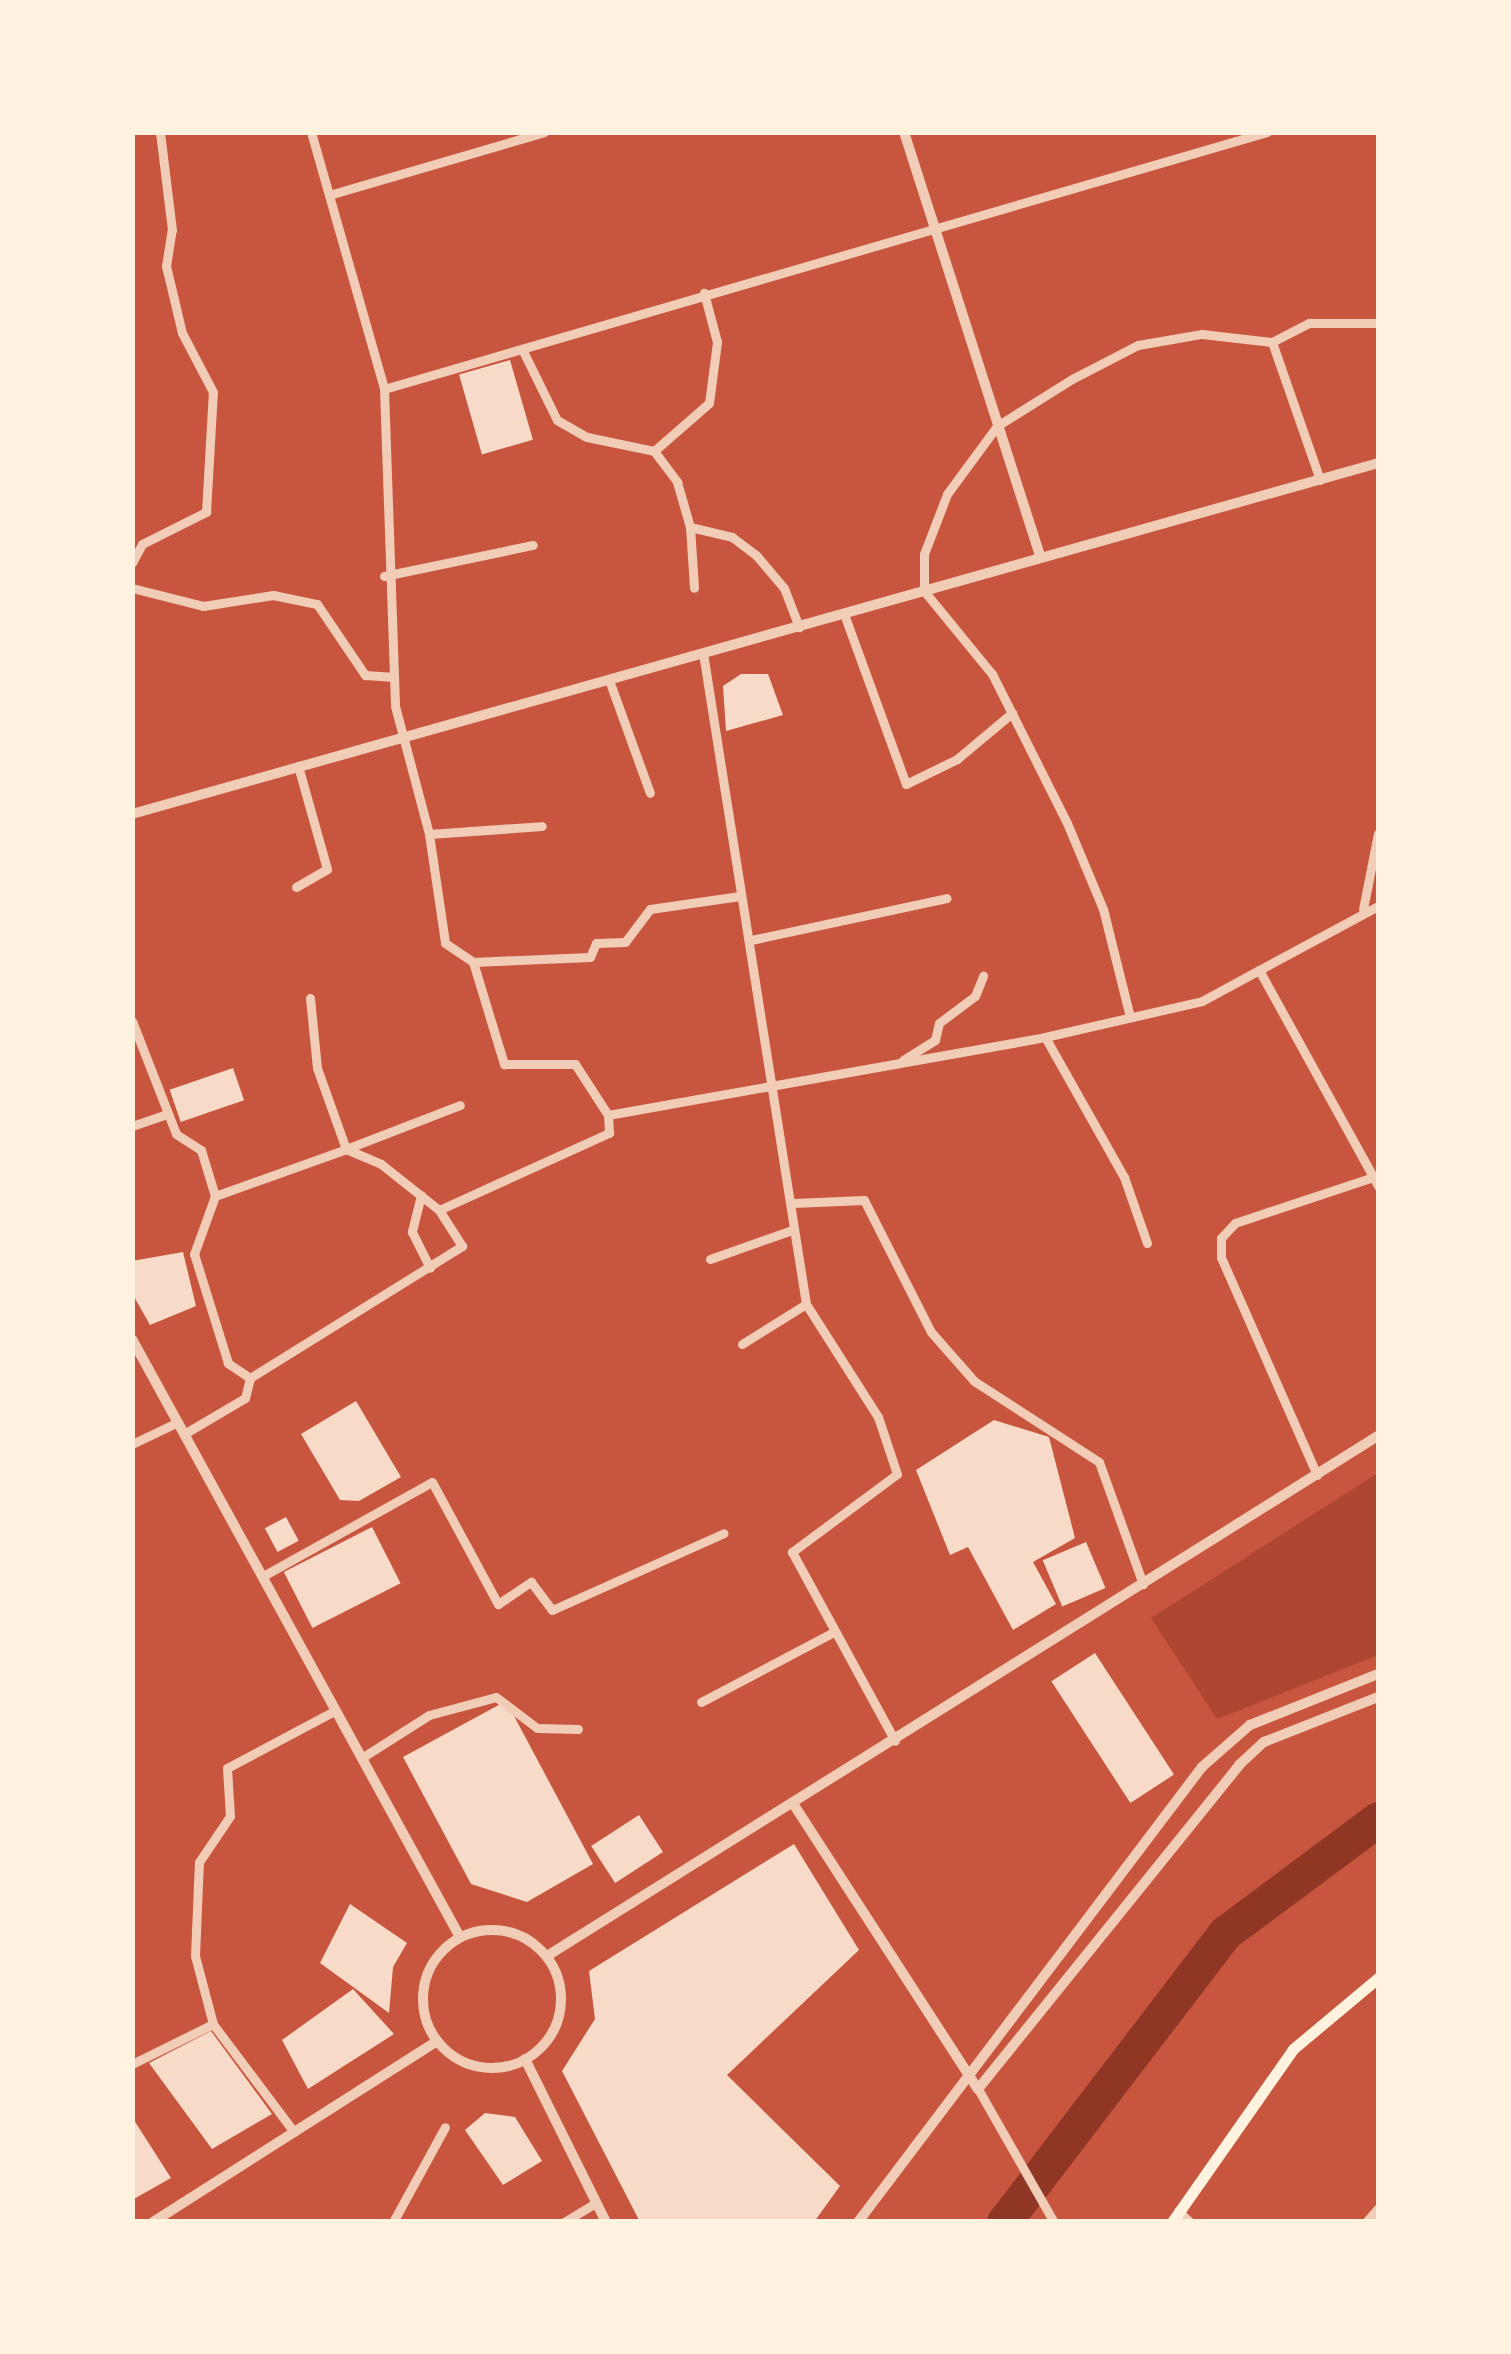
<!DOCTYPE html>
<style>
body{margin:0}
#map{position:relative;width:1511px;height:2354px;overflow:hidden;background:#c8553d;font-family:"DM Sans",sans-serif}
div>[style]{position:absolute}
.green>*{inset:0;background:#ae4732}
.river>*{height:35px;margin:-17.5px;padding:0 17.5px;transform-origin:17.5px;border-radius:17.5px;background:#8f3625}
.building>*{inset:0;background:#f7dbc8;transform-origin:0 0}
.minor>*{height:9px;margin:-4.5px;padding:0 4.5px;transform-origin:4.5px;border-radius:4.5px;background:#f1ccb7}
.tertiary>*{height:10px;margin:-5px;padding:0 5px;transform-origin:5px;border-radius:5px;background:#f1ccb7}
.tertiary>.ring{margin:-5px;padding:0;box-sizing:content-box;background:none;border:10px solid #f1ccb7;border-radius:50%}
.secondary>*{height:11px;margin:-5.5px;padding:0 5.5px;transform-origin:5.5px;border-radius:5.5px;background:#fff3e0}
span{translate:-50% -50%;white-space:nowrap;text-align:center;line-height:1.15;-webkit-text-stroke:8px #fff3e0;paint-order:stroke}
.frame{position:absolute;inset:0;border:135px solid #fff3e0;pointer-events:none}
</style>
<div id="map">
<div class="green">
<div style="clip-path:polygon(1378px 1473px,1378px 1655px,1217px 1719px,1151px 1618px)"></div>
</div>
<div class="river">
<div style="left:1004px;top:2222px;width:364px;rotate:-52.6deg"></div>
<div style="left:1225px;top:1933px;width:191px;rotate:-36.7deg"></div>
</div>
<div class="building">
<div style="left:510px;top:360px;width:83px;height:53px;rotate:74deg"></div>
<div style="clip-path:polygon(741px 674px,768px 674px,783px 715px,726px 731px,723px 686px)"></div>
<div style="left:233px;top:1068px;width:34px;height:67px;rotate:71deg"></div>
<div style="clip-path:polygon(183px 1252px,196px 1306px,150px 1325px,132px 1293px,132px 1261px)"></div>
<div style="clip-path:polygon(356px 1401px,401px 1477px,359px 1501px,340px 1500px,301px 1434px)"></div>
<div style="clip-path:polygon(994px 1420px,1049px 1437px,1075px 1538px,1033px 1562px,1056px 1604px,1013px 1630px,968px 1547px,950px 1555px,916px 1470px)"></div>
<div style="left:286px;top:1517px;width:27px;height:24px;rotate:62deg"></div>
<div style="left:372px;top:1527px;width:63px;height:99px;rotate:63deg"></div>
<div style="left:1086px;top:1542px;width:50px;height:47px;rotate:67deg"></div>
<div style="left:1095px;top:1653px;width:145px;height:52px;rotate:57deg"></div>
<div style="clip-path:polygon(506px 1701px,593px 1864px,527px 1902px,471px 1884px,403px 1757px)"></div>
<div style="left:639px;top:1815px;width:44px;height:57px;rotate:57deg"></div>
<div style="clip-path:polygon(794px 1844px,859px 1950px,727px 2075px,840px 2186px,814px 2222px,640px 2222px,562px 2071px,595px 2019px,589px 1971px)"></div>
<div style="clip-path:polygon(350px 1904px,407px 1943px,393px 1967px,389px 2013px,320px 1963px)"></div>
<div style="clip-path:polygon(353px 1989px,394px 2034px,308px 2089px,282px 2040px)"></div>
<div style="clip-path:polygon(211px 2031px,272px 2114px,212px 2149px,149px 2063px)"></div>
<div style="clip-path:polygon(485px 2113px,515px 2117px,542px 2161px,503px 2185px,465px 2130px)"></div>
<div style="clip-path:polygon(132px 2117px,171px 2178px,132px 2200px)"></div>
</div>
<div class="minor">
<div style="left:311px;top:132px;width:267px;rotate:74.1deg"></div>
<div style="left:384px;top:389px;width:317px;rotate:88deg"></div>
<div style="left:395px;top:706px;width:132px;rotate:75.1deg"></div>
<div style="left:429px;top:834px;width:110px;rotate:81.6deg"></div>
<div style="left:445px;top:943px;width:34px;rotate:34deg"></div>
<div style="left:329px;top:195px;width:224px;rotate:-16.3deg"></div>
<div style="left:1272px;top:342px;width:146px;rotate:70.8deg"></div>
<div style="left:522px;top:349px;width:79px;rotate:63.8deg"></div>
<div style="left:557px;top:420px;width:34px;rotate:30deg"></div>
<div style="left:587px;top:437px;width:68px;rotate:11.8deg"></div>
<div style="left:654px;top:451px;width:73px;rotate:-41.1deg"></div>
<div style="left:709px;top:403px;width:62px;rotate:-82.5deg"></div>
<div style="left:717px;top:342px;width:51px;rotate:-104.9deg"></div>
<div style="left:384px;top:389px;width:920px;rotate:-16.23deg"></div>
<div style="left:654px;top:451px;width:39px;rotate:53deg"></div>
<div style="left:677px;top:482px;width:47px;rotate:73.9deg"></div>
<div style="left:690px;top:527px;width:43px;rotate:13.4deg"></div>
<div style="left:732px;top:537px;width:30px;rotate:37deg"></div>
<div style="left:756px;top:555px;width:43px;rotate:49.7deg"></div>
<div style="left:784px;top:588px;width:42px;rotate:69deg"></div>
<div style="left:690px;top:527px;width:61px;rotate:86.2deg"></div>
<div style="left:132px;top:563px;width:21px;rotate:-62deg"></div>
<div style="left:142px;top:544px;width:72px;rotate:-26.6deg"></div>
<div style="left:206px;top:512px;width:120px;rotate:-86.7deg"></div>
<div style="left:213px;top:392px;width:67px;rotate:-117.7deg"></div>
<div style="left:182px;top:333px;width:69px;rotate:-103.4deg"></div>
<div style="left:166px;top:266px;width:36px;rotate:-81deg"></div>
<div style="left:172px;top:230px;width:99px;rotate:-97deg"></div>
<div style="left:384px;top:576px;width:152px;rotate:-11.8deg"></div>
<div style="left:132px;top:588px;width:73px;rotate:14.2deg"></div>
<div style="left:203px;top:606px;width:71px;rotate:-8.9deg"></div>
<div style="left:273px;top:595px;width:45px;rotate:11.6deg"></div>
<div style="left:317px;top:604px;width:86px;rotate:55.9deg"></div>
<div style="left:365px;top:675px;width:26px;rotate:4deg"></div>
<div style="left:844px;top:614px;width:181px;rotate:70deg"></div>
<div style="left:906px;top:784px;width:57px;rotate:-26.1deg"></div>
<div style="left:957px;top:759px;width:72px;rotate:-39.9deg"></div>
<div style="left:703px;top:653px;width:659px;rotate:81.01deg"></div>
<div style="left:806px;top:1304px;width:134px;rotate:57.5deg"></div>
<div style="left:878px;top:1417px;width:60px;rotate:71.6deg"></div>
<div style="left:897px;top:1474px;width:131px;rotate:143.4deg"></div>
<div style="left:792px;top:1552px;width:215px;rotate:61.4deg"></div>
<div style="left:609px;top:680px;width:120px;rotate:70.1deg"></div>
<div style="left:429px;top:834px;width:113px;rotate:-4deg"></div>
<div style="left:296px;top:887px;width:36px;rotate:-30deg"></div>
<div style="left:327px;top:869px;width:107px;rotate:-105.7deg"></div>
<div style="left:740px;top:896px;width:91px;rotate:171.8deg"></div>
<div style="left:650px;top:909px;width:41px;rotate:127.1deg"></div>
<div style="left:625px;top:942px;width:29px;rotate:178deg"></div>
<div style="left:596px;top:943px;width:15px;rotate:113deg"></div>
<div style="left:590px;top:957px;width:117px;rotate:177.6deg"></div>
<div style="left:473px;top:962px;width:107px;rotate:73.1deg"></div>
<div style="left:504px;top:1064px;width:71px"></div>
<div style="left:575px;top:1064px;width:61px;rotate:57.1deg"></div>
<div style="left:608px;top:1115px;width:444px;rotate:-10.1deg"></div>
<div style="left:1045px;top:1037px;width:161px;rotate:-12.9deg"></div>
<div style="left:1202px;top:1001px;width:65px;rotate:-28.5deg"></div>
<div style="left:1378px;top:906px;width:135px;rotate:151.7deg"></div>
<div style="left:1259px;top:970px;width:247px;rotate:61.1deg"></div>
<div style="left:1363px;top:909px;width:77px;rotate:-78.8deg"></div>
<div style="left:751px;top:940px;width:200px;rotate:-12.1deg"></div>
<div style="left:310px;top:998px;width:70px;rotate:84.3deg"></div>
<div style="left:317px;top:1068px;width:86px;rotate:70.3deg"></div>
<div style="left:346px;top:1149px;width:122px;rotate:-21.1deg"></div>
<div style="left:1130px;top:1017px;width:111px;rotate:-104deg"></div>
<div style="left:1103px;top:909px;width:93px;rotate:-112.7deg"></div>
<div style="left:1067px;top:823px;width:167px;rotate:-116.7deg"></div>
<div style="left:992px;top:674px;width:107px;rotate:-129.3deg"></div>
<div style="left:924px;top:591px;width:37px;rotate:-90deg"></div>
<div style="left:924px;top:554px;width:64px;rotate:-69deg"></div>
<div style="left:947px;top:494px;width:84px;rotate:-53.7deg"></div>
<div style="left:997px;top:426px;width:89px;rotate:-32.1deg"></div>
<div style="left:1072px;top:379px;width:74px;rotate:-27.3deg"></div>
<div style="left:1138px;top:345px;width:65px;rotate:-9.8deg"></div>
<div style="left:1202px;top:334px;width:70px;rotate:6.5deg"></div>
<div style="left:1272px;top:342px;width:42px;rotate:-27.2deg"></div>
<div style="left:1309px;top:323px;width:69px"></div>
<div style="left:132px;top:1021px;width:121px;rotate:68.7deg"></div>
<div style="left:176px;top:1134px;width:30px;rotate:33deg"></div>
<div style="left:201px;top:1150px;width:48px;rotate:73.1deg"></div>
<div style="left:1045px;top:1037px;width:161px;rotate:60.6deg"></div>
<div style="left:1124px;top:1177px;width:70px;rotate:70.8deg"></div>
<div style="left:903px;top:1060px;width:38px;rotate:-32deg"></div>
<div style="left:935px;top:1040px;width:17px;rotate:-77deg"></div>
<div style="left:939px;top:1023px;width:45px;rotate:-36.9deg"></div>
<div style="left:975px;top:996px;width:22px;rotate:-68deg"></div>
<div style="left:132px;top:1126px;width:37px;rotate:-19deg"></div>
<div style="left:421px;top:1195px;width:38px;rotate:104deg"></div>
<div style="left:412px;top:1232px;width:40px;rotate:63.4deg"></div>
<div style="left:793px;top:1203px;width:71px;rotate:-2.4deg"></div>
<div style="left:864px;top:1200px;width:148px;rotate:63.1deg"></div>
<div style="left:931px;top:1332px;width:65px;rotate:48.7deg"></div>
<div style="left:974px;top:1381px;width:149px;rotate:32.9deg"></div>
<div style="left:1099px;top:1462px;width:130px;rotate:70.2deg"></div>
<div style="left:710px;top:1259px;width:87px;rotate:-19.5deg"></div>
<div style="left:742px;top:1344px;width:75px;rotate:-32deg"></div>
<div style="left:250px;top:1378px;width:27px;rotate:-146deg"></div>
<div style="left:228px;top:1363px;width:114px;rotate:-107.3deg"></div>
<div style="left:194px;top:1254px;width:62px;rotate:-70.1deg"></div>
<div style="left:215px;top:1196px;width:139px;rotate:-19.7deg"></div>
<div style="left:346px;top:1149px;width:38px;rotate:23deg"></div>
<div style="left:381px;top:1164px;width:74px;rotate:38.4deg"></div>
<div style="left:184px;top:1434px;width:71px;rotate:-30.5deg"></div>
<div style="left:245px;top:1398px;width:21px;rotate:-76deg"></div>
<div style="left:250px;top:1378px;width:250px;rotate:-31.9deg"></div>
<div style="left:462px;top:1246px;width:43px;rotate:-122.6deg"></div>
<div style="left:439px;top:1210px;width:187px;rotate:-24.4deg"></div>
<div style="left:609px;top:1133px;width:18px;rotate:-93deg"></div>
<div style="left:132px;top:1444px;width:51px;rotate:-25.6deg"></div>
<div style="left:1317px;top:1475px;width:238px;rotate:-113.8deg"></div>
<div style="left:1221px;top:1257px;width:19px;rotate:-90deg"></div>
<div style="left:1221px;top:1238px;width:21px;rotate:-47deg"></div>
<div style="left:1235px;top:1223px;width:145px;rotate:-18.4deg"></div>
<div style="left:263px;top:1576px;width:193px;rotate:-29.1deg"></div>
<div style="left:432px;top:1482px;width:139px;rotate:61.6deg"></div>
<div style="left:498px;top:1604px;width:40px;rotate:-34deg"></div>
<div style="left:531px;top:1582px;width:35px;rotate:53deg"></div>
<div style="left:552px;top:1610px;width:188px;rotate:-24.1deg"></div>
<div style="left:701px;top:1702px;width:150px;rotate:-27.8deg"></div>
<div style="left:363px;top:1757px;width:78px;rotate:-32.5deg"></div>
<div style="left:429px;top:1715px;width:69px;rotate:-15deg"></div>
<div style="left:496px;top:1697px;width:51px;rotate:37.1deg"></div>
<div style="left:537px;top:1728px;width:41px;rotate:1.4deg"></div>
<div style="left:132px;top:2064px;width:90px;rotate:-26.3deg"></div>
<div style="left:978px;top:2089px;width:153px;rotate:60.3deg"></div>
<div style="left:294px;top:2132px;width:135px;rotate:-126.9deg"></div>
<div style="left:213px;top:2024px;width:70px;rotate:-104.8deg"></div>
<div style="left:195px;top:1956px;width:94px;rotate:-87.6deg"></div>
<div style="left:199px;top:1862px;width:55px;rotate:-56deg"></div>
<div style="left:230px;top:1816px;width:48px;rotate:-93.6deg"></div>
<div style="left:227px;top:1768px;width:123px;rotate:-28deg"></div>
<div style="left:1178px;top:2211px;width:16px;rotate:43deg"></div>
<div style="left:393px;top:2222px;width:108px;rotate:-61.3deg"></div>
<div style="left:564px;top:2222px;width:37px;rotate:-31deg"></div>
<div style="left:1366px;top:2222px;width:18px;rotate:-49deg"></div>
</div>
<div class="tertiary">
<div style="left:904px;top:132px;width:447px;rotate:72.2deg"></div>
<div style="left:132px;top:814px;width:1294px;rotate:-15.73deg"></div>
<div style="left:132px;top:1339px;width:682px;rotate:61.26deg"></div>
<div style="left:794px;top:1805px;width:338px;rotate:57.1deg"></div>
<div class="ring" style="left:423px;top:1930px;width:128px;height:128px"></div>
<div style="left:547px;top:1956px;width:980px;rotate:-32.04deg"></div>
<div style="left:525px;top:2059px;width:182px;rotate:63.6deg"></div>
<div style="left:978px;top:2089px;width:416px;rotate:-51.1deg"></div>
<div style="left:1239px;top:1765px;width:34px;rotate:-43deg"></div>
<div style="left:1264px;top:1742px;width:123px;rotate:-21.5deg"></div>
<div style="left:153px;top:2222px;width:337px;rotate:-32.5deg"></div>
<div style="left:858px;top:2222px;width:570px;rotate:-52.91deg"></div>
<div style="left:1202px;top:1767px;width:64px;rotate:-41.2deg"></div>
<div style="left:1250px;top:1725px;width:138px;rotate:-21.7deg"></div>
</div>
<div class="secondary">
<div style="left:1172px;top:2222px;width:211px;rotate:-55deg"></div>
<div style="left:1293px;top:2049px;width:111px;rotate:-39.9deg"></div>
</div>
<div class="frame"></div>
</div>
